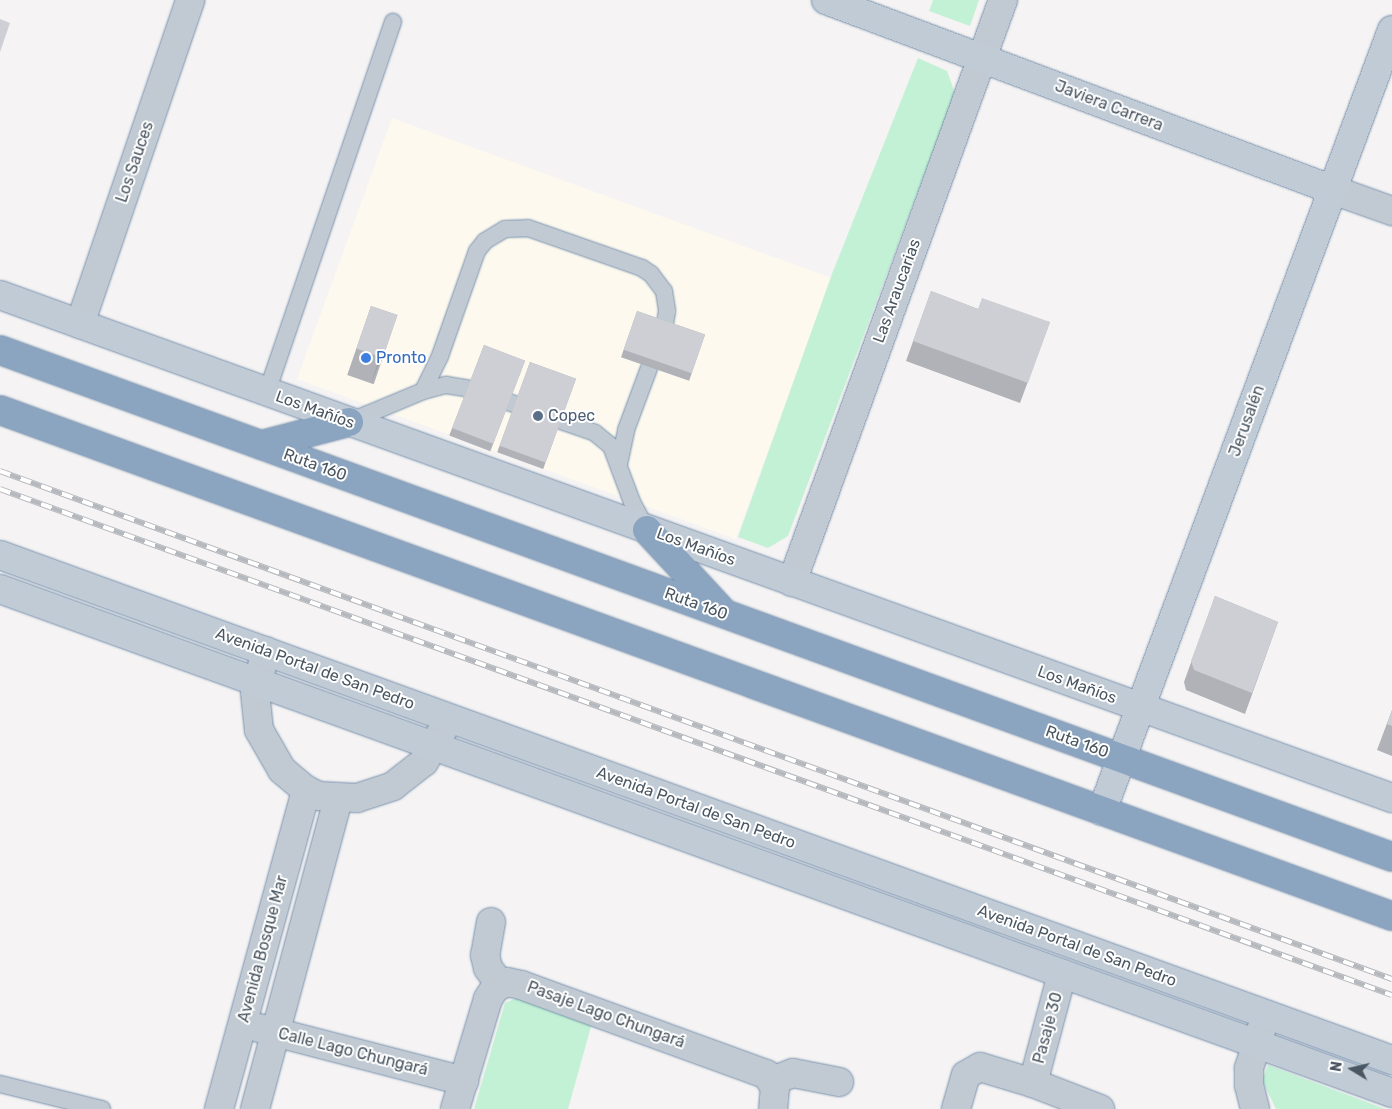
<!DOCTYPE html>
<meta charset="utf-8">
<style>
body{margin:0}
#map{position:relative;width:1392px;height:1109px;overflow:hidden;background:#f5f3f3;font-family:Rubik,sans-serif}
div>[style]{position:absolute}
.commercial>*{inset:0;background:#fdf9ef;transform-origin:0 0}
.green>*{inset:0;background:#c3f1d5}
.roads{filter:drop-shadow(0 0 1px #7690ad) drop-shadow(0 0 1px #7690ad)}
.lane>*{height:16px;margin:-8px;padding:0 8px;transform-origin:8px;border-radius:8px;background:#c1cad2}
.street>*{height:28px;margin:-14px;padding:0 14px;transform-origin:14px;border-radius:14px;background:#c1cad2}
.secondary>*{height:28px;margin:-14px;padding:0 14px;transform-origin:14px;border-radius:14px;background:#c1cbd6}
.highway>*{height:28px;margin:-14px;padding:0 14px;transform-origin:14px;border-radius:14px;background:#8ba5c1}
.rail>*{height:5.5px;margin-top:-2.75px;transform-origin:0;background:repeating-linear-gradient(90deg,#fff 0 11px,#b5b8bd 0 22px);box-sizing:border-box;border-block:1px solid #b5b8bd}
.wall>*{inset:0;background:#b0b2b7;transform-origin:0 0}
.shaded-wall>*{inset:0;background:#909195}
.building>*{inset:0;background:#cdcfd5;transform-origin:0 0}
.dots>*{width:14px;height:14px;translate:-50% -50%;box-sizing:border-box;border:2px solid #fff;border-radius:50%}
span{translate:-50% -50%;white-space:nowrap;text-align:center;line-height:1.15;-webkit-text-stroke:4px #fff;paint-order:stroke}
.street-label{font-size:16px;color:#4a5661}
.shop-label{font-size:16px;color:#366cbe}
.left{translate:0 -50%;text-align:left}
.service-label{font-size:16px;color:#4e5e75}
.north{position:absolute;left:1327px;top:1044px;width:50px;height:50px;-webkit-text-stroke:4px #fff;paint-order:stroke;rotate:279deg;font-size:14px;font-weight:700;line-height:20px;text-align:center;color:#4a5661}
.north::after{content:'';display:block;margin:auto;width:18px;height:22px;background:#4a5661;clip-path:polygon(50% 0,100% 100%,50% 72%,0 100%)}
</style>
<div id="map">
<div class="commercial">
<div style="left:392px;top:118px;width:467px;height:278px;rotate:20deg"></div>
</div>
<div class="green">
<div style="clip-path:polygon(933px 0,979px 0,970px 26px,929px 11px)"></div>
<div style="clip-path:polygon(918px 58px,947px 71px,955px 93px,788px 536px,768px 548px,738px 537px,832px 274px)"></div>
<div style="clip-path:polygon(519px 997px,592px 1023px,568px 1109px,474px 1109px,505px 1003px)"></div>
<div style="clip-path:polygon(1268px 1065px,1385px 1109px,1276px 1109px,1262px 1080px)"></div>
</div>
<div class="roads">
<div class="lane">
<div style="left:423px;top:391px;width:39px;rotate:-64deg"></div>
<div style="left:440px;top:356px;width:111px;rotate:-70.6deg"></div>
<div style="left:477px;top:251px;width:13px;rotate:-51deg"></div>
<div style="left:485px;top:241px;width:23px;rotate:-31deg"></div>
<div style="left:505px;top:229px;width:23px;rotate:-2deg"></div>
<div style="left:528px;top:228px;width:121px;rotate:19.3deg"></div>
<div style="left:642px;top:268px;width:11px;rotate:34deg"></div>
<div style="left:651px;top:274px;width:21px;rotate:53deg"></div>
<div style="left:664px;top:291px;width:20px;rotate:81deg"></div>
<div style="left:667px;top:311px;width:18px;rotate:99deg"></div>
<div style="left:267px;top:392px;width:391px;rotate:-71.2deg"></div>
<div style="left:561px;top:421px;width:36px;rotate:19deg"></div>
<div style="left:595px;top:433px;width:21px;rotate:39deg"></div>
<div style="left:611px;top:446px;width:60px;rotate:69.4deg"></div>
<div style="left:632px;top:502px;width:32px;rotate:62deg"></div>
<div style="left:349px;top:422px;width:80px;rotate:-22.7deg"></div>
<div style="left:423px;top:391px;width:24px;rotate:-15deg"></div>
<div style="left:446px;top:385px;width:25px;rotate:9deg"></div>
<div style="left:471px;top:389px;width:46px;rotate:19.2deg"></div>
<div style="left:619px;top:464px;width:35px;rotate:-78deg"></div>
<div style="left:626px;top:430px;width:66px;rotate:-69.6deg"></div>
<div style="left:0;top:1084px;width:105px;rotate:13.8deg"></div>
</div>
<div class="street">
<div style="left:1333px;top:190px;width:63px;rotate:19.6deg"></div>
<div style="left:80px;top:324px;width:342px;rotate:-71.2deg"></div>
<div style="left:792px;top:582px;width:619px;rotate:-70.07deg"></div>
<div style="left:266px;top:651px;width:42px;rotate:105deg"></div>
<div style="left:255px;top:692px;width:38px;rotate:84deg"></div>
<div style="left:259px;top:730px;width:46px;rotate:60.1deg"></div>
<div style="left:282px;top:770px;width:31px;rotate:40deg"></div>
<div style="left:306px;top:790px;width:14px;rotate:25deg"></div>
<div style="left:319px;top:796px;width:38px;rotate:3deg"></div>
<div style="left:357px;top:798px;width:38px;rotate:-18deg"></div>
<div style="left:393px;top:786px;width:39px;rotate:-38deg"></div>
<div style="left:424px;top:762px;width:50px;rotate:-59.8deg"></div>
<div style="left:491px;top:922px;width:34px;rotate:100deg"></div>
<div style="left:485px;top:955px;width:13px;rotate:77deg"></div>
<div style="left:488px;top:968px;width:20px;rotate:53deg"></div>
<div style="left:259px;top:1028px;width:212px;rotate:14.5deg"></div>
<div style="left:772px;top:1081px;width:22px;rotate:-21deg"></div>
<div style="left:793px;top:1073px;width:47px;rotate:11.1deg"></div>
<div style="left:1033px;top:1083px;width:113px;rotate:-75.1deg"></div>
<div style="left:219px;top:1109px;width:331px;rotate:-74.7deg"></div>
<div style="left:255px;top:1109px;width:321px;rotate:-75deg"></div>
<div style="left:455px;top:1109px;width:115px;rotate:-73.3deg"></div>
<div style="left:488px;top:999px;width:13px;rotate:-58deg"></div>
<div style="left:495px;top:988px;width:13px;rotate:-27deg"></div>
<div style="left:507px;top:982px;width:14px;rotate:12deg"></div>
<div style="left:521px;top:985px;width:261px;rotate:20deg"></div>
<div style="left:766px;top:1074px;width:16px;rotate:55deg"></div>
<div style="left:775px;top:1087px;width:22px;rotate:95deg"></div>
<div style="left:956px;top:1109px;width:35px;rotate:-74deg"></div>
<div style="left:966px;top:1075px;width:16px;rotate:-30deg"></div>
<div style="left:980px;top:1067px;width:55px;rotate:16.8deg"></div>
<div style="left:1033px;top:1083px;width:72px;rotate:21.2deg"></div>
<div style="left:1255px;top:1109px;width:25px;rotate:-104deg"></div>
<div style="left:1249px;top:1085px;width:17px;rotate:-90deg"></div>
<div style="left:1249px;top:1068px;width:56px;rotate:-72.2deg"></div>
</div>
<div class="secondary">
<div style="left:826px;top:0;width:541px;rotate:20.54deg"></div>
<div style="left:0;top:295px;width:1480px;rotate:19.87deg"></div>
<div style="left:0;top:555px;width:1481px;rotate:19.94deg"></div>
<div style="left:0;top:589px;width:1480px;rotate:19.9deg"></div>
<div style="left:1102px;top:811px;width:833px;rotate:-69.63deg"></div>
</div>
<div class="highway">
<div style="left:0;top:350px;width:1481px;rotate:20.01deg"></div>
<div style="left:0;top:410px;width:1481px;rotate:19.98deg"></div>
<div style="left:261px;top:445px;width:91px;rotate:-14.6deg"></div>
<div style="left:647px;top:530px;width:110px;rotate:47.2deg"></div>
</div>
</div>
<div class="rail">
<div style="left:0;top:471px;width:1482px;rotate:20.05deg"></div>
<div style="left:0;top:489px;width:1481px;rotate:19.98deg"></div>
</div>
<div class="wall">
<div style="clip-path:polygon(931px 291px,978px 309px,1050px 322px,1020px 403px,906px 361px)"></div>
<div style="left:371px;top:306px;width:28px;height:73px;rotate:19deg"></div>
<div style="left:637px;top:311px;width:72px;height:49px;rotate:19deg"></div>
<div style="left:484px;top:345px;width:44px;height:97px;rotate:21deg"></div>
<div style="left:530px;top:362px;width:49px;height:96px;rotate:20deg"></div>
<div style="clip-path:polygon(1215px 596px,1278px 622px,1245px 714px,1186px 690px,1184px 682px)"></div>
<div style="clip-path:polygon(1392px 710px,1392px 756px,1377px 750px)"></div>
</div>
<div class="shaded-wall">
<div style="clip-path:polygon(397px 315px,387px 341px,371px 384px,380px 357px)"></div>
</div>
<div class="building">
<div style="clip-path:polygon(0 19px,10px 23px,0 52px)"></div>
<div style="clip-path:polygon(931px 291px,978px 309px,982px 298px,1050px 322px,1028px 383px,913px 341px)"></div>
<div style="left:371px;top:306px;width:28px;height:45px;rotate:19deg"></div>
<div style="left:637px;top:311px;width:72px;height:41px;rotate:19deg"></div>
<div style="left:484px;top:345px;width:44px;height:89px;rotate:21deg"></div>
<div style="left:530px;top:362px;width:49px;height:89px;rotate:20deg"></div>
<div style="clip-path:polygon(1215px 596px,1278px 622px,1252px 693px,1194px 670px,1191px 661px)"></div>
<div style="clip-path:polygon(1392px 710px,1392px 726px,1387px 724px)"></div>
</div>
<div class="dots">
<div style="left:366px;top:358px;background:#3f7fe0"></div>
<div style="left:538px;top:416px;background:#5c6f8a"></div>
</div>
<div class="street-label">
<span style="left:1109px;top:106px;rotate:21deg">Javiera Carrera</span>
<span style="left:135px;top:162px;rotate:-71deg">Los Sauces</span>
<span style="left:897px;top:291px;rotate:-70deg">Las Araucarias</span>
<span style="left:315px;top:410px;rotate:20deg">Los Mañíos</span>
<span style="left:1247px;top:421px;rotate:-70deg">Jerusalén</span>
<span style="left:315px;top:465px;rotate:20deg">Ruta 160</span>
<span style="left:696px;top:547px;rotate:20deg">Los Mañíos</span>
<span style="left:696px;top:604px;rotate:20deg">Ruta 160</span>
<span style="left:315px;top:669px;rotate:20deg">Avenida Portal de San Pedro</span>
<span style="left:1077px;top:685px;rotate:20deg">Los Mañíos</span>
<span style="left:1077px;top:742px;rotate:20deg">Ruta 160</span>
<span style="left:696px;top:808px;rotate:20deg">Avenida Portal de San Pedro</span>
<span style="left:1077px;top:946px;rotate:20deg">Avenida Portal de San Pedro</span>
<span style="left:263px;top:949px;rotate:-75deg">Avenida Bosque Mar</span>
<span style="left:606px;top:1015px;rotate:20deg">Pasaje Lago Chungará</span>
<span style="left:1048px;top:1028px;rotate:-75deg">Pasaje 30</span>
<span style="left:353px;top:1052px;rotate:14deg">Calle Lago Chungará</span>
</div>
<div class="shop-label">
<span class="left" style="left:376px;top:358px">Pronto</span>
</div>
<div class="service-label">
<span class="left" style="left:548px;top:416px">Copec</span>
</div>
<div class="north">N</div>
</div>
